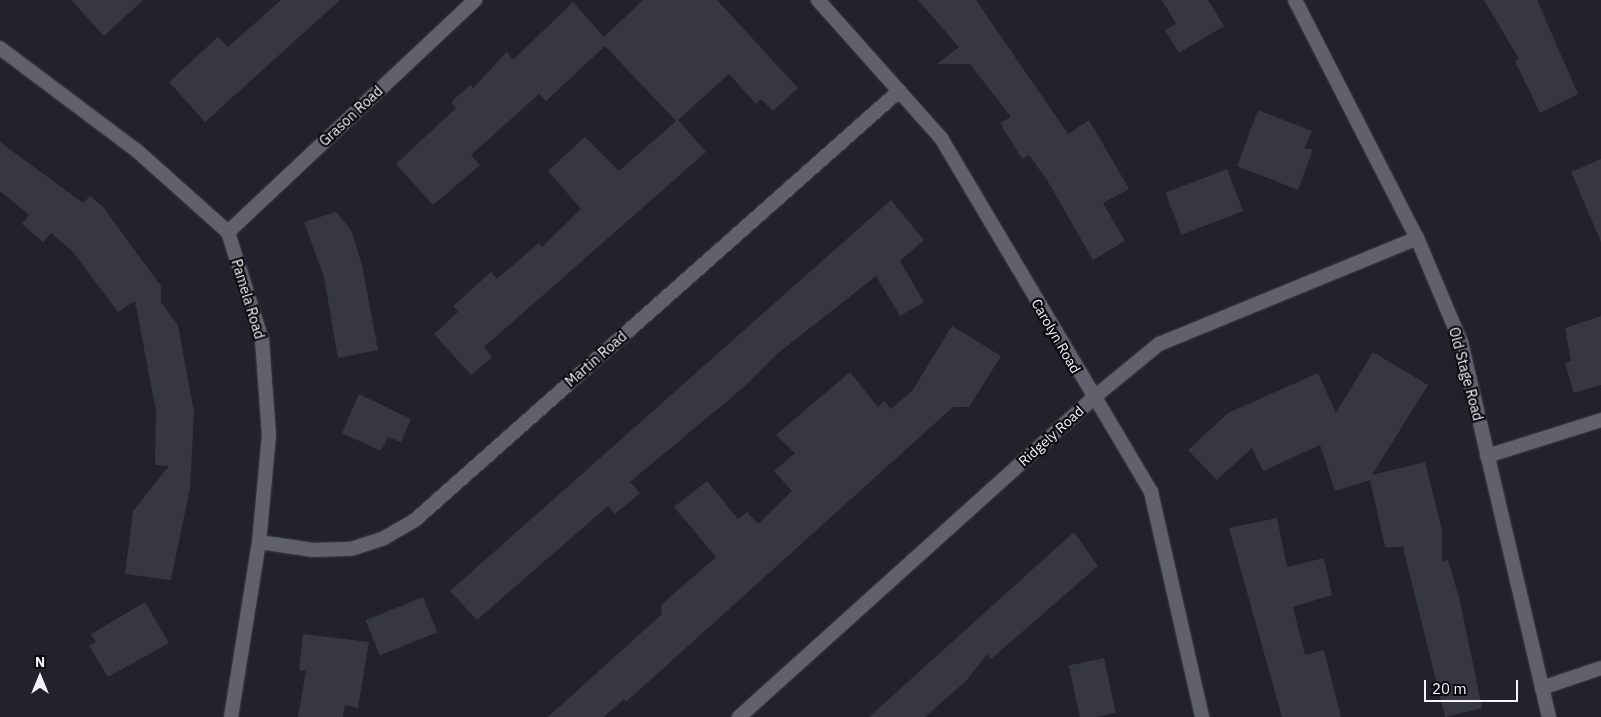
<!DOCTYPE html>
<style>
body{margin:0}
#map{position:relative;width:1601px;height:717px;overflow:hidden;background:#22212c;font-family:"IBM Plex Sans",sans-serif}
div>[style]{position:absolute}
.building>*{inset:0;background:#373743;transform-origin:0 0}
.roads{filter:drop-shadow(0 0 1px #3e3e47) drop-shadow(0 0 1px #3e3e47)}
.service>*{height:14px;margin:-7px;padding:0 7px;transform-origin:7px;border-radius:7px;background:#61616e}
.minor>*{height:14px;margin:-7px;padding:0 7px;transform-origin:7px;border-radius:7px;background:#61616e}
span{translate:-50% -50%;white-space:nowrap;text-align:center;line-height:1.15;-webkit-text-stroke:4.5px #0c0b10;paint-order:stroke}
.street-label{font-size:14px;color:#f3f4fb}
.north{position:absolute;left:15px;top:652px;width:50px;height:50px;-webkit-text-stroke:4px #0c0b10;paint-order:stroke;rotate:0deg;font-size:14px;font-weight:700;line-height:20px;text-align:center;color:#f3f4fb}
.north::after{content:'';display:block;margin:auto;width:18px;height:22px;background:#f3f4fb;clip-path:polygon(50% 0,100% 100%,50% 72%,0 100%)}
.scale{position:absolute;left:1424px;top:680px;width:94px;height:22px;box-sizing:border-box;border:2px solid #f3f4fb;border-top:0;padding-left:6px;font-size:15px;line-height:18px;white-space:nowrap;color:#f3f4fb;-webkit-text-stroke:4px #0c0b10;paint-order:stroke}
</style>
<div id="map">
<div class="building">
<div style="clip-path:polygon(71px 0,143px 0,104px 36px)"></div>
<div style="clip-path:polygon(281px 0,340px 0,205px 122px,169px 82px,218px 37px,228px 47px)"></div>
<div style="clip-path:polygon(643px 0,717px 0,798px 88px,773px 111px,761px 99px,756px 104px,729px 74px,678px 120px,706px 152px,484px 347px,492px 357px,471px 375px,434px 334px,458px 312px,453px 306px,491px 272px,497px 279px,539px 243px,542px 247px,581px 209px,548px 171px,585px 137px,619px 171px,676px 121px,605px 46px,546px 101px,539px 94px,471px 155px,480px 165px,433px 205px,396px 164px,456px 108px,451px 102px,470px 85px,473px 88px,507px 52px,513px 60px,573px 2px,604px 37px)"></div>
<div style="clip-path:polygon(918px 0,976px 0,1068px 134px,1089px 120px,1129px 189px,1103px 203px,1125px 241px,1093px 260px,1047px 180px,1029px 155px,1022px 159px,1000px 123px,1011px 117px,970px 64px,937px 64px,959px 47px)"></div>
<div style="clip-path:polygon(1162px 0,1208px 0,1224px 26px,1179px 53px,1165px 30px,1176px 24px)"></div>
<div style="clip-path:polygon(1484px 0,1537px 0,1578px 94px,1540px 113px,1515px 61px,1519px 59px)"></div>
<div style="clip-path:polygon(1258px 110px,1312px 131px,1304px 149px,1313px 149px,1298px 190px,1237px 166px)"></div>
<div style="clip-path:polygon(0 142px,83px 203px,90px 196px,103px 207px,161px 286px,161px 302px,178px 325px,194px 412px,190px 488px,171px 580px,125px 574px,133px 511px,169px 466px,155px 465px,156px 411px,135px 301px,118px 312px,73px 252px,51px 233px,43px 242px,22px 224px,29px 215px,0 191px)"></div>
<div style="clip-path:polygon(1601px 159px,1601px 242px,1571px 172px)"></div>
<div style="left:1227px;top:169px;width:45px;height:66px;rotate:69deg"></div>
<div style="clip-path:polygon(891px 200px,924px 240px,900px 261px,924px 302px,900px 316px,876px 276px,777px 354px,744px 387px,630px 482px,640px 493px,615px 514px,608px 506px,477px 620px,450px 591px)"></div>
<div style="clip-path:polygon(336px 212px,351px 230px,362px 265px,378px 350px,338px 358px,324px 277px,304px 222px)"></div>
<div style="clip-path:polygon(1601px 316px,1601px 385px,1574px 393px,1565px 363px,1571px 361px,1565px 328px)"></div>
<div style="clip-path:polygon(952px 326px,1001px 356px,969px 407px,953px 407px,626px 702px,624px 699px,604px 717px,548px 717px,662px 614px,661px 605px,716px 557px,674px 507px,707px 481px,738px 519px,747px 512px,758px 524px,792px 491px,774px 471px,795px 453px,776px 435px,850px 372px,878px 407px,884px 401px,891px 409px,912px 391px)"></div>
<div style="clip-path:polygon(1373px 352px,1428px 385px,1372px 475px,1425px 462px,1442px 530px,1442px 562px,1448px 560px,1460px 601px,1482px 708px,1445px 717px,1403px 547px,1385px 547px,1370px 480px,1335px 491px,1320px 445px,1263px 471px,1252px 448px,1217px 480px,1188px 450px,1228px 413px,1318px 373px,1336px 413px)"></div>
<div style="clip-path:polygon(359px 394px,411px 419px,401px 442px,388px 437px,381px 451px,342px 433px)"></div>
<div style="clip-path:polygon(1277px 518px,1287px 567px,1324px 558px,1332px 595px,1293px 607px,1305px 655px,1324px 650px,1341px 717px,1282px 717px,1229px 528px)"></div>
<div style="clip-path:polygon(1074px 532px,1098px 566px,991px 659px,987px 654px,967px 680px,925px 717px,869px 717px)"></div>
<div style="left:423px;top:597px;width:38px;height:62px;rotate:68deg"></div>
<div style="clip-path:polygon(145px 602px,169px 643px,108px 677px,89px 646px,96px 642px,91px 634px)"></div>
<div style="clip-path:polygon(303px 634px,369px 642px,358px 708px,345px 705px,343px 717px,298px 717px,306px 671px,299px 670px)"></div>
<div style="left:1104px;top:658px;width:56px;height:36px;rotate:78deg"></div>
</div>
<div class="roads">
<div class="service">
<div style="left:1487px;top:456px;width:120px;rotate:-17.5deg"></div>
<div style="left:1542px;top:688px;width:62px;rotate:-18.7deg"></div>
</div>
<div class="minor">
<div style="left:818px;top:0;width:185px;rotate:48.3deg"></div>
<div style="left:941px;top:138px;width:412px;rotate:59.3deg"></div>
<div style="left:1151px;top:492px;width:231px;rotate:77.2deg"></div>
<div style="left:1295px;top:0;width:267px;rotate:62.9deg"></div>
<div style="left:1417px;top:238px;width:113px;rotate:67.1deg"></div>
<div style="left:1461px;top:342px;width:385px;rotate:76.8deg"></div>
<div style="left:0;top:48px;width:170px;rotate:36.9deg"></div>
<div style="left:136px;top:150px;width:123px;rotate:41.7deg"></div>
<div style="left:228px;top:232px;width:113px;rotate:72.5deg"></div>
<div style="left:262px;top:340px;width:95px;rotate:85.8deg"></div>
<div style="left:269px;top:435px;width:107px;rotate:95.3deg"></div>
<div style="left:259px;top:542px;width:177px;rotate:99.1deg"></div>
<div style="left:228px;top:232px;width:339px;rotate:-43.2deg"></div>
<div style="left:259px;top:542px;width:55px;rotate:8.4deg"></div>
<div style="left:313px;top:550px;width:38px;rotate:-2deg"></div>
<div style="left:351px;top:549px;width:35px;rotate:-18deg"></div>
<div style="left:384px;top:538px;width:36px;rotate:-30deg"></div>
<div style="left:415px;top:520px;width:647px;rotate:-41.55deg"></div>
<div style="left:739px;top:717px;width:475px;rotate:-42deg"></div>
<div style="left:1092px;top:399px;width:87px;rotate:-39.4deg"></div>
<div style="left:1159px;top:344px;width:279px;rotate:-22.3deg"></div>
</div>
</div>
<div class="street-label">
<span style="left:351px;top:116px;rotate:-43deg">Grason Road</span>
<span style="left:248px;top:299px;rotate:73deg">Pamela Road</span>
<span style="left:1056px;top:336px;rotate:60deg">Carolyn Road</span>
<span style="left:596px;top:359px;rotate:-41deg">Martin Road</span>
<span style="left:1466px;top:374px;rotate:75deg">Old Stage Road</span>
<span style="left:1051px;top:436px;rotate:-42deg">Ridgely Road</span>
</div>
<div class="north">N</div>
<div class="scale">20 m</div>
</div>
